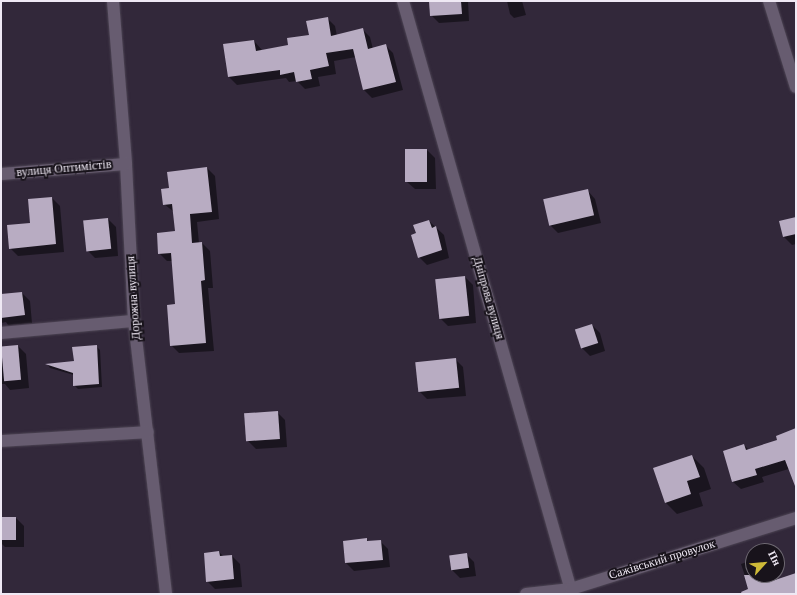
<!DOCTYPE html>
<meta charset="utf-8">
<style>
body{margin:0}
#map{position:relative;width:797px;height:595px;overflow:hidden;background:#32283a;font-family:Georgia,serif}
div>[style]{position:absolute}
.shadow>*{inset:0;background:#0007}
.building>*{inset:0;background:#b8acc2;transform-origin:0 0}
.roads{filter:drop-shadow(0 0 1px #4d4554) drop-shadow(0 0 1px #4d4554)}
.street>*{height:12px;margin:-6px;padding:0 6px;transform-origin:6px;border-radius:6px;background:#675c70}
span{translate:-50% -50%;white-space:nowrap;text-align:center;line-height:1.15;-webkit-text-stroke:4px #18131b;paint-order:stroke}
.street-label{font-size:12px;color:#efe9f4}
.frame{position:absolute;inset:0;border:2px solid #efe9f4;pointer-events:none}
.north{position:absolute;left:745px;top:543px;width:40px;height:40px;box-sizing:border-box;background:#18131b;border:1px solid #6e6972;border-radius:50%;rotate:63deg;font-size:11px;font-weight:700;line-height:16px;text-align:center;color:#efe9f4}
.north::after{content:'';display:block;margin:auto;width:14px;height:18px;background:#cdb938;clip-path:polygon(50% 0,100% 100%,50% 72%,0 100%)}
</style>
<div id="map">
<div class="shadow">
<div style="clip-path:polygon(430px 1px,468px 1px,469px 21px,439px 23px,431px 15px)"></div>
<div style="clip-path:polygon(507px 1px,522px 1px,526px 15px,514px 18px,510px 14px)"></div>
<div style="clip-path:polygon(327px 18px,335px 26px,337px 36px,362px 29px,370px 37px,373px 49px,385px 45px,393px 53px,403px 90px,372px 98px,364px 90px,356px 57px,334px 61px,336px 74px,318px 77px,320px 86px,305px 89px,297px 81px,289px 82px,286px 78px,237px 85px,229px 77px,254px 41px,262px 50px,289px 46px,310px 35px)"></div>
<div style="clip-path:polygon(427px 150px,435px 158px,436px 189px,415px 189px,407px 182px)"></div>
<div style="clip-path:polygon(207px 168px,215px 176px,219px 219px,197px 222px,199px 243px,202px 243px,210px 251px,213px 288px,208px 288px,214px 351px,179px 353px,171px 345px,176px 305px,172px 261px,167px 261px,159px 253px,176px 232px,174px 212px,164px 204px,170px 189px)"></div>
<div style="clip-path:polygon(588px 191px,595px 199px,601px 223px,558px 233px,550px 225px)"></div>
<div style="clip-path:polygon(52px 198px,60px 206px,64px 252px,18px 256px,10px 248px)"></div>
<div style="clip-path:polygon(796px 218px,796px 244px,792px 245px,784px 237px)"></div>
<div style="clip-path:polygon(108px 219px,116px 227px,118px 256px,95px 258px,87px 250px)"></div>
<div style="clip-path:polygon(429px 221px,444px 235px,449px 258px,427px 265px,419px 257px,417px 234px)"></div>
<div style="clip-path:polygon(465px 277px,473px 285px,476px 323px,448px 326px,440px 318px)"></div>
<div style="clip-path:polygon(22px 293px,30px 301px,32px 323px,8px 325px,6px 322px,1px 323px,1px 295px)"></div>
<div style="clip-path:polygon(592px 325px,600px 333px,605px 351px,590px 356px,582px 348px)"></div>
<div style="clip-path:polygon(18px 346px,26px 354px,29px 388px,10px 390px,5px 384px,1px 384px,1px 347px)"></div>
<div style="clip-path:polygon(96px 346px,100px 350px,102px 387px,78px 389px,74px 385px,74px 375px,50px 368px,48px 365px,75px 362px)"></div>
<div style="clip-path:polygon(455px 359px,463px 367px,466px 396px,427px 399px,419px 391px)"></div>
<div style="clip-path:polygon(277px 412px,285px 420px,287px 447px,256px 449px,248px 441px)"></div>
<div style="clip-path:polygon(796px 429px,796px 471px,792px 468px,762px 477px,764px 482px,741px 489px,733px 482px,744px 445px,749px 450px,779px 440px)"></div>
<div style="clip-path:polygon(692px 456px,704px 468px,711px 489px,699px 493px,703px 506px,677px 514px,665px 502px)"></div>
<div style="clip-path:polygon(1px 518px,16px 518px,24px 526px,24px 547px,5px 547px,1px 543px)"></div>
<div style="clip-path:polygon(366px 539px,369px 542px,380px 541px,388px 549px,390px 567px,354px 571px,346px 563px)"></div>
<div style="clip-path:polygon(219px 552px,223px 556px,232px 556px,240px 564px,242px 587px,215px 589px,207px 581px)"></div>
<div style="clip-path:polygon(466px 554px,474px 562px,476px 576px,460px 578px,452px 570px)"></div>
<div style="clip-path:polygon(753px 560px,753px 575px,776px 575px,778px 580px,796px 574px,796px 594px,751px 594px,741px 564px)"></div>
</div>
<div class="building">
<div style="clip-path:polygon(429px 1px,461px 1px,462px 14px,430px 16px)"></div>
<div style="clip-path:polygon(328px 17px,331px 36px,363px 28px,368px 49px,386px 44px,396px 82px,363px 90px,353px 49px,326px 53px,329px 66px,310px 70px,312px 79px,296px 82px,294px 72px,280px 75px,280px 70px,228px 77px,223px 44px,254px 40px,256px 51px,288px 45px,287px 38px,309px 35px,306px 21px)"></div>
<div style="left:405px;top:149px;width:22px;height:33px"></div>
<div style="clip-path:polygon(207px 167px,212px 212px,190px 214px,192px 243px,202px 242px,205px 280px,201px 281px,206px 343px,170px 346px,167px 305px,175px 304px,171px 253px,158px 254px,157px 233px,175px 231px,172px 204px,163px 205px,161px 189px,169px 188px,167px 172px)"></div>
<div style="left:588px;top:189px;width:27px;height:46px;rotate:77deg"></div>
<div style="clip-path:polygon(52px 197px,56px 244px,9px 249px,7px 225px,30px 223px,28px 199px)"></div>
<div style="clip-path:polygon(796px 217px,796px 234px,783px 237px,779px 221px)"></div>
<div style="left:108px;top:218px;width:31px;height:25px;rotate:84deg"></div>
<div style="clip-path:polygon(429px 220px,432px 228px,436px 226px,442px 250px,418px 258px,411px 235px,416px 233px,413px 225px)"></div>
<div style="left:465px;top:276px;width:40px;height:30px;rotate:84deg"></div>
<div style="clip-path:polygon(22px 292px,25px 315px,1px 318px,1px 294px)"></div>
<div style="left:592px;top:324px;width:20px;height:18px;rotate:72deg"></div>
<div style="left:18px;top:345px;width:35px;height:17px;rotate:85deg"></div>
<div style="clip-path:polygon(97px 345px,99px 384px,73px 386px,73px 373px,45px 364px,74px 361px,72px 347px)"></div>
<div style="left:456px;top:358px;width:30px;height:41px;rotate:84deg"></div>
<div style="left:278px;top:411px;width:28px;height:34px;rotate:86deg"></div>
<div style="clip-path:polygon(796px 428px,796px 486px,795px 486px,785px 460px,755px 469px,757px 475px,732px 482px,723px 451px,744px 444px,746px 450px,777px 440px,776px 436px)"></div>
<div style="clip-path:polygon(692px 455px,700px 477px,687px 481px,691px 494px,665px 503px,653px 468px)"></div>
<div style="left:1px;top:517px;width:15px;height:23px"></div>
<div style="clip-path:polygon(367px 538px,367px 541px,381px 540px,383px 560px,345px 563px,343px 541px)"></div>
<div style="clip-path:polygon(219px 551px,220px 556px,232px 555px,234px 579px,206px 582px,204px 553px)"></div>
<div style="left:467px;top:553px;width:15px;height:18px;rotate:82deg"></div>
<div style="clip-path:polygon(796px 573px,796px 594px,742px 594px,741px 592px,748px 589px,744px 575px,770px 575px,772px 581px)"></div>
</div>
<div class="roads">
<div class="street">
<div style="left:113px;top:1px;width:164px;rotate:85.4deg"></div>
<div style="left:126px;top:164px;width:157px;rotate:87.1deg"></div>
<div style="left:134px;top:321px;width:275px;rotate:83.3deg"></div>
<div style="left:403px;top:1px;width:617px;rotate:74.09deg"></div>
<div style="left:769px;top:1px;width:90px;rotate:72.6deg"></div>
<div style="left:1px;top:174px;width:125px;rotate:-4.6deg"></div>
<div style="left:1px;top:333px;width:134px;rotate:-5.2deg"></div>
<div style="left:1px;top:441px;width:147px;rotate:-3.5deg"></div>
<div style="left:526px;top:594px;width:45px;rotate:-6.3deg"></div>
<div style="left:571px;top:589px;width:236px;rotate:-17.5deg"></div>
</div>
</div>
<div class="street-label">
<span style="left:64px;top:169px;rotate:-5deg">вулиця Оптимістів</span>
<span style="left:134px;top:298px;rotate:-94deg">Дорожна вулиця</span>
<span style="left:488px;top:298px;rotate:74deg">Дніпрова вулиця</span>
<span style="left:662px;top:560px;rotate:-17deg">Сажівський провулок</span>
</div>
<div class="frame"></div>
<div class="north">Пн</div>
</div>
